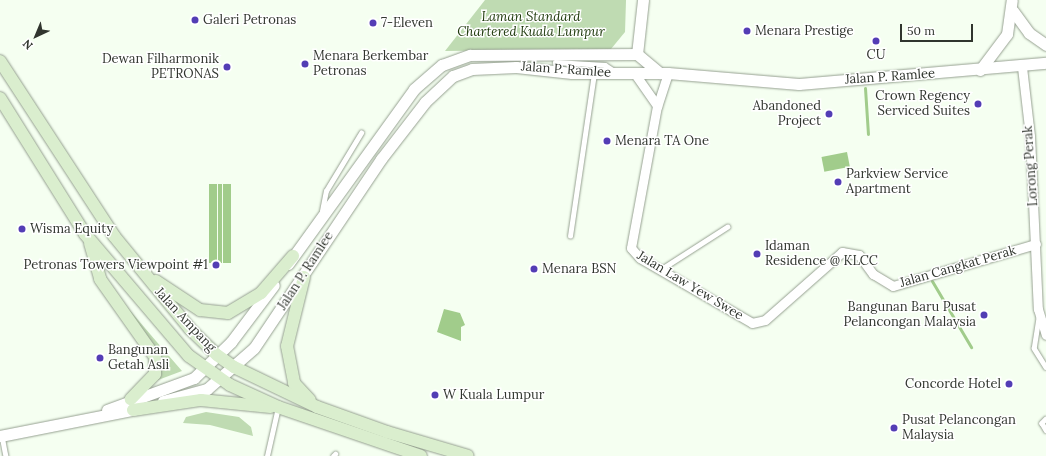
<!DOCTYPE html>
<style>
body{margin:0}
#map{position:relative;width:1046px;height:456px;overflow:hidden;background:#f5fff1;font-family:Lora,serif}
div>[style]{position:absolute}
.green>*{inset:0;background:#bfdbb2}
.water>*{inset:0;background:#a1cc8b;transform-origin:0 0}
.stream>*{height:3px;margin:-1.5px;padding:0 1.5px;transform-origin:1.5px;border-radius:1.5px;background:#a1cc8b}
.roads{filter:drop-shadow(0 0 1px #96a191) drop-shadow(0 0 1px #96a191)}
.service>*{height:4.5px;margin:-2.25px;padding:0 2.25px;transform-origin:2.25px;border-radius:2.25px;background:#fff}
.minor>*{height:9px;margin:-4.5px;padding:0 4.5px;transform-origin:4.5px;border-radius:4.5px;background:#fff}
.tertiary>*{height:11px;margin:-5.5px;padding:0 5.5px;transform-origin:5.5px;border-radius:5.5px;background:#fff}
.secondary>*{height:12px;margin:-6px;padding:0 6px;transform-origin:6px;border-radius:6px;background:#daeece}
.dots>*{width:11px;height:11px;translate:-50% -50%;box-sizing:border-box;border:2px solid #fff;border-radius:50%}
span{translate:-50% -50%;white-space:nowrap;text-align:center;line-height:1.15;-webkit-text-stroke:3px #fff;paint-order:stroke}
.park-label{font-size:13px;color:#1e390b;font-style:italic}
.poi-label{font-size:13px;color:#30352e}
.left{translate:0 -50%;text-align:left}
.right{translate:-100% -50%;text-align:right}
.street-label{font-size:13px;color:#30352e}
.north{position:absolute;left:16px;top:16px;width:40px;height:40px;-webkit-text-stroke:3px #fff;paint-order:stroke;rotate:224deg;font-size:11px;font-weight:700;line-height:16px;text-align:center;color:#30352e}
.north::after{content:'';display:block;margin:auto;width:14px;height:18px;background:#30352e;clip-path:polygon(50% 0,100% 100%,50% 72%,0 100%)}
.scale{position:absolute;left:900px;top:24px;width:73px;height:18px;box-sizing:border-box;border:2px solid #30352e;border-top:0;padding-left:5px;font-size:12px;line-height:14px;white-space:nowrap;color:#30352e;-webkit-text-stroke:3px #fff;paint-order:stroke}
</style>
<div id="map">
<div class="green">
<div style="clip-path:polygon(485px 0,626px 0,625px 32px,611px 49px,445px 51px)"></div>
<div style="clip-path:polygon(115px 293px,156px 341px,182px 371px,158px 380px,158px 355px,153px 344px)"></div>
<div style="clip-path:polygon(206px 412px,239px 417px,251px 427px,253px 436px,210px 425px,183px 423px,186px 417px)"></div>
</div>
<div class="water">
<div style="left:847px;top:152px;width:15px;height:26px;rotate:79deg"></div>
<div style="left:209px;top:184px;width:8px;height:79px"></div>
<div style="left:218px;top:184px;width:4px;height:79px"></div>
<div style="left:223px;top:184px;width:8px;height:79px"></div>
<div style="clip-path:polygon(444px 309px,460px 313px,465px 325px,461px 327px,461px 341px,437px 332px)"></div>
</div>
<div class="stream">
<div style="left:865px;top:88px;width:46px;rotate:86.3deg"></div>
<div style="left:932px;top:281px;width:77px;rotate:59.4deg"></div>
</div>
<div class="roads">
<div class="service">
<div style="left:555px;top:62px;width:50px;rotate:3.4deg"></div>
<div style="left:605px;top:65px;width:9px;rotate:32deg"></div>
<div style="left:322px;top:211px;width:20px;rotate:-79deg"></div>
<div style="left:326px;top:191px;width:68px;rotate:-58.9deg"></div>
<div style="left:570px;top:236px;width:165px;rotate:-81.6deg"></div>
<div style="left:660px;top:270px;width:80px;rotate:-32.7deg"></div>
<div style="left:1039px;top:318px;width:30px;rotate:99deg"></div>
<div style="left:1034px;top:348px;width:22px;rotate:58deg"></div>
<div style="left:1046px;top:419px;width:6px;rotate:135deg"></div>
<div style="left:1042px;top:423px;width:8px;rotate:60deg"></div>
<div style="left:2px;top:436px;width:20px;rotate:79deg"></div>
<div style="left:267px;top:456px;width:50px;rotate:-77.3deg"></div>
<div style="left:333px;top:456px;width:3px;rotate:-45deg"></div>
</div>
<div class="minor">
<div style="left:1022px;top:67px;width:69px;rotate:83.4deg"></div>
<div style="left:1030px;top:136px;width:173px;rotate:87.4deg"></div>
<div style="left:1038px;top:309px;width:27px;rotate:73deg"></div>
<div style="left:668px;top:73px;width:35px;rotate:108deg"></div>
<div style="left:657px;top:106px;width:144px;rotate:100.4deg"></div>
<div style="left:631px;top:248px;width:13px;rotate:48deg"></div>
<div style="left:640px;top:258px;width:129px;rotate:30.1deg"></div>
<div style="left:752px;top:323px;width:13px;rotate:-13deg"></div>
<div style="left:765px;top:320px;width:103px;rotate:-41.4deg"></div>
<div style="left:842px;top:252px;width:17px;rotate:10deg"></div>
<div style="left:859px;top:255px;width:24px;rotate:54deg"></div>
<div style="left:873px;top:274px;width:23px;rotate:31deg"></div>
<div style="left:893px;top:286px;width:149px;rotate:-16.4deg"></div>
<div style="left:635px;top:74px;width:39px;rotate:55deg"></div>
</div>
<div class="tertiary">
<div style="left:643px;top:0;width:54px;rotate:96.3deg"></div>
<div style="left:637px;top:54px;width:30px;rotate:40deg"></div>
<div style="left:1013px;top:11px;width:27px;rotate:54deg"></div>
<div style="left:1029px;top:33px;width:21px;rotate:35deg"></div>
<div style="left:980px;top:70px;width:45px;rotate:-53.1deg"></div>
<div style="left:1007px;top:34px;width:34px;rotate:-82deg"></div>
<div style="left:288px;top:264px;width:216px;rotate:-54.2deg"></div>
<div style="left:414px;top:89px;width:37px;rotate:-41deg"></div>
<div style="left:442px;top:65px;width:30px;rotate:-20deg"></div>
<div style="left:470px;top:55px;width:167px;rotate:-0.3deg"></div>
<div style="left:163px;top:401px;width:46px;rotate:-15.3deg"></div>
<div style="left:207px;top:389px;width:62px;rotate:-41.1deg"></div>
<div style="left:254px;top:348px;width:228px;rotate:-56.1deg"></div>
<div style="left:381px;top:159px;width:72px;rotate:-52.3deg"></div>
<div style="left:425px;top:102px;width:38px;rotate:-43deg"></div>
<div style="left:453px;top:76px;width:20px;rotate:-20deg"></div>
<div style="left:472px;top:69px;width:44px;rotate:-2.6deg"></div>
<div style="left:516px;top:67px;width:56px;rotate:6.1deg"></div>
<div style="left:572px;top:73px;width:96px"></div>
<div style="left:668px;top:73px;width:131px;rotate:4.8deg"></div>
<div style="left:799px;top:84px;width:248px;rotate:-4.9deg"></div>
<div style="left:107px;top:410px;width:93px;rotate:-20.2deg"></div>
<div style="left:194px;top:378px;width:52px;rotate:-44.2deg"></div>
<div style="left:231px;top:342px;width:71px;rotate:-53deg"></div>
<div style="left:0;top:436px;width:144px;rotate:-11.2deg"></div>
</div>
<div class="secondary">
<div style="left:0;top:61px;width:209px;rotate:56.9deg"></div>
<div style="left:114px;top:236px;width:120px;rotate:50.7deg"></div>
<div style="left:190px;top:329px;width:37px;rotate:44deg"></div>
<div style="left:217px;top:355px;width:21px;rotate:35deg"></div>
<div style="left:234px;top:367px;width:92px;rotate:25.7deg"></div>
<div style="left:317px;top:407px;width:74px;rotate:19.7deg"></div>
<div style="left:387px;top:432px;width:84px;rotate:16.5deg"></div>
<div style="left:0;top:98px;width:160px;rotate:58deg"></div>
<div style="left:85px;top:234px;width:160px;rotate:49.6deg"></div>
<div style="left:189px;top:356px;width:50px;rotate:35.3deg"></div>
<div style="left:230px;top:385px;width:53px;rotate:24.6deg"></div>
<div style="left:278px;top:407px;width:151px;rotate:18.9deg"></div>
<div style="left:90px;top:243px;width:37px;rotate:74deg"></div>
<div style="left:100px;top:279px;width:95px;rotate:54.8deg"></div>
<div style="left:155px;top:357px;width:17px;rotate:90deg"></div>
<div style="left:155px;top:374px;width:35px;rotate:134deg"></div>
<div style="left:304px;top:277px;width:71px;rotate:103.8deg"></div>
<div style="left:287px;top:346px;width:38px;rotate:79deg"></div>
<div style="left:294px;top:383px;width:23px;rotate:47deg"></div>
<div style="left:156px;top:281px;width:53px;rotate:33.4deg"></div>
<div style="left:200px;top:310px;width:28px;rotate:6deg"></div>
<div style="left:228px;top:313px;width:39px;rotate:-31deg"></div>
<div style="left:261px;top:293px;width:49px;rotate:-49.1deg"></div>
<div style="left:133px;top:410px;width:69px;rotate:-8.4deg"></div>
<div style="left:201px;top:400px;width:70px;rotate:5.7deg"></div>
</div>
</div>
<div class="dots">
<div style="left:195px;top:20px;background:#533db5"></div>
<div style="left:373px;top:23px;background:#533db5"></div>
<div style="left:747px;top:31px;background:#533db5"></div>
<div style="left:876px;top:41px;background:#533db5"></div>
<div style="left:305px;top:64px;background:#533db5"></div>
<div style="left:227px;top:67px;background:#533db5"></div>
<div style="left:978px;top:104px;background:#533db5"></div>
<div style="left:829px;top:114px;background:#533db5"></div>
<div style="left:607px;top:141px;background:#533db5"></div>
<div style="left:838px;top:182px;background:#533db5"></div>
<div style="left:22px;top:229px;background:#533db5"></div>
<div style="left:757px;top:254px;background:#533db5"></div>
<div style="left:216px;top:265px;background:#533db5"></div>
<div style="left:534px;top:269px;background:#533db5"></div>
<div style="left:984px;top:315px;background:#533db5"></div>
<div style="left:100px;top:358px;background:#533db5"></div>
<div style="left:1009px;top:384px;background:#533db5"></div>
<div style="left:435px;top:395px;background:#533db5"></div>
<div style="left:894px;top:428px;background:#533db5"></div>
</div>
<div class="park-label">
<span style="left:531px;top:25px">Laman Standard<br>Chartered Kuala Lumpur</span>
</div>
<div class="poi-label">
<span class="left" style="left:203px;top:20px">Galeri Petronas</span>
<span class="left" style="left:381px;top:23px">7-Eleven</span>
<span class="left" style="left:755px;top:31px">Menara Prestige</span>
<span style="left:876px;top:55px">CU</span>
<span class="left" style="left:313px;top:64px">Menara Berkembar<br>Petronas</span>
<span class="right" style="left:219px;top:67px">Dewan Filharmonik<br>PETRONAS</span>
<span class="right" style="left:970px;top:104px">Crown Regency<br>Serviced Suites</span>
<span class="right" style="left:821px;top:114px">Abandoned<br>Project</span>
<span class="left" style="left:615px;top:141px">Menara TA One</span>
<span class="left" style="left:846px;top:182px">Parkview Service<br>Apartment</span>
<span class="left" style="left:30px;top:229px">Wisma Equity</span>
<span class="left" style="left:765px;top:254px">Idaman<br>Residence @ KLCC</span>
<span class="right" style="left:208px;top:265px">Petronas Towers Viewpoint #1</span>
<span class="left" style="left:542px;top:269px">Menara BSN</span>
<span class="right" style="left:976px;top:315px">Bangunan Baru Pusat<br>Pelancongan Malaysia</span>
<span class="left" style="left:108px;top:358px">Bangunan<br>Getah Asli</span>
<span class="right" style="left:1001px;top:384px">Concorde Hotel</span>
<span class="left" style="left:443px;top:395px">W Kuala Lumpur</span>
<span class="left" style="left:902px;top:428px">Pusat Pelancongan<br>Malaysia</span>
</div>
<div class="street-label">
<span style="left:566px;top:70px;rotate:4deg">Jalan P. Ramlee</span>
<span style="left:890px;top:77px;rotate:-4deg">Jalan P. Ramlee</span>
<span style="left:1031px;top:166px;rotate:-94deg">Lorong Perak</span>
<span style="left:958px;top:267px;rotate:-16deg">Jalan Cangkat Perak</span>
<span style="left:306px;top:271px;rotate:-57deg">Jalan P. Ramlee</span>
<span style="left:690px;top:286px;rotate:31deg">Jalan Law Yew Swee</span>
<span style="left:185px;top:320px;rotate:47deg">Jalan Ampang</span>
</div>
<div class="north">N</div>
<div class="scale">50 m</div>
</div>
